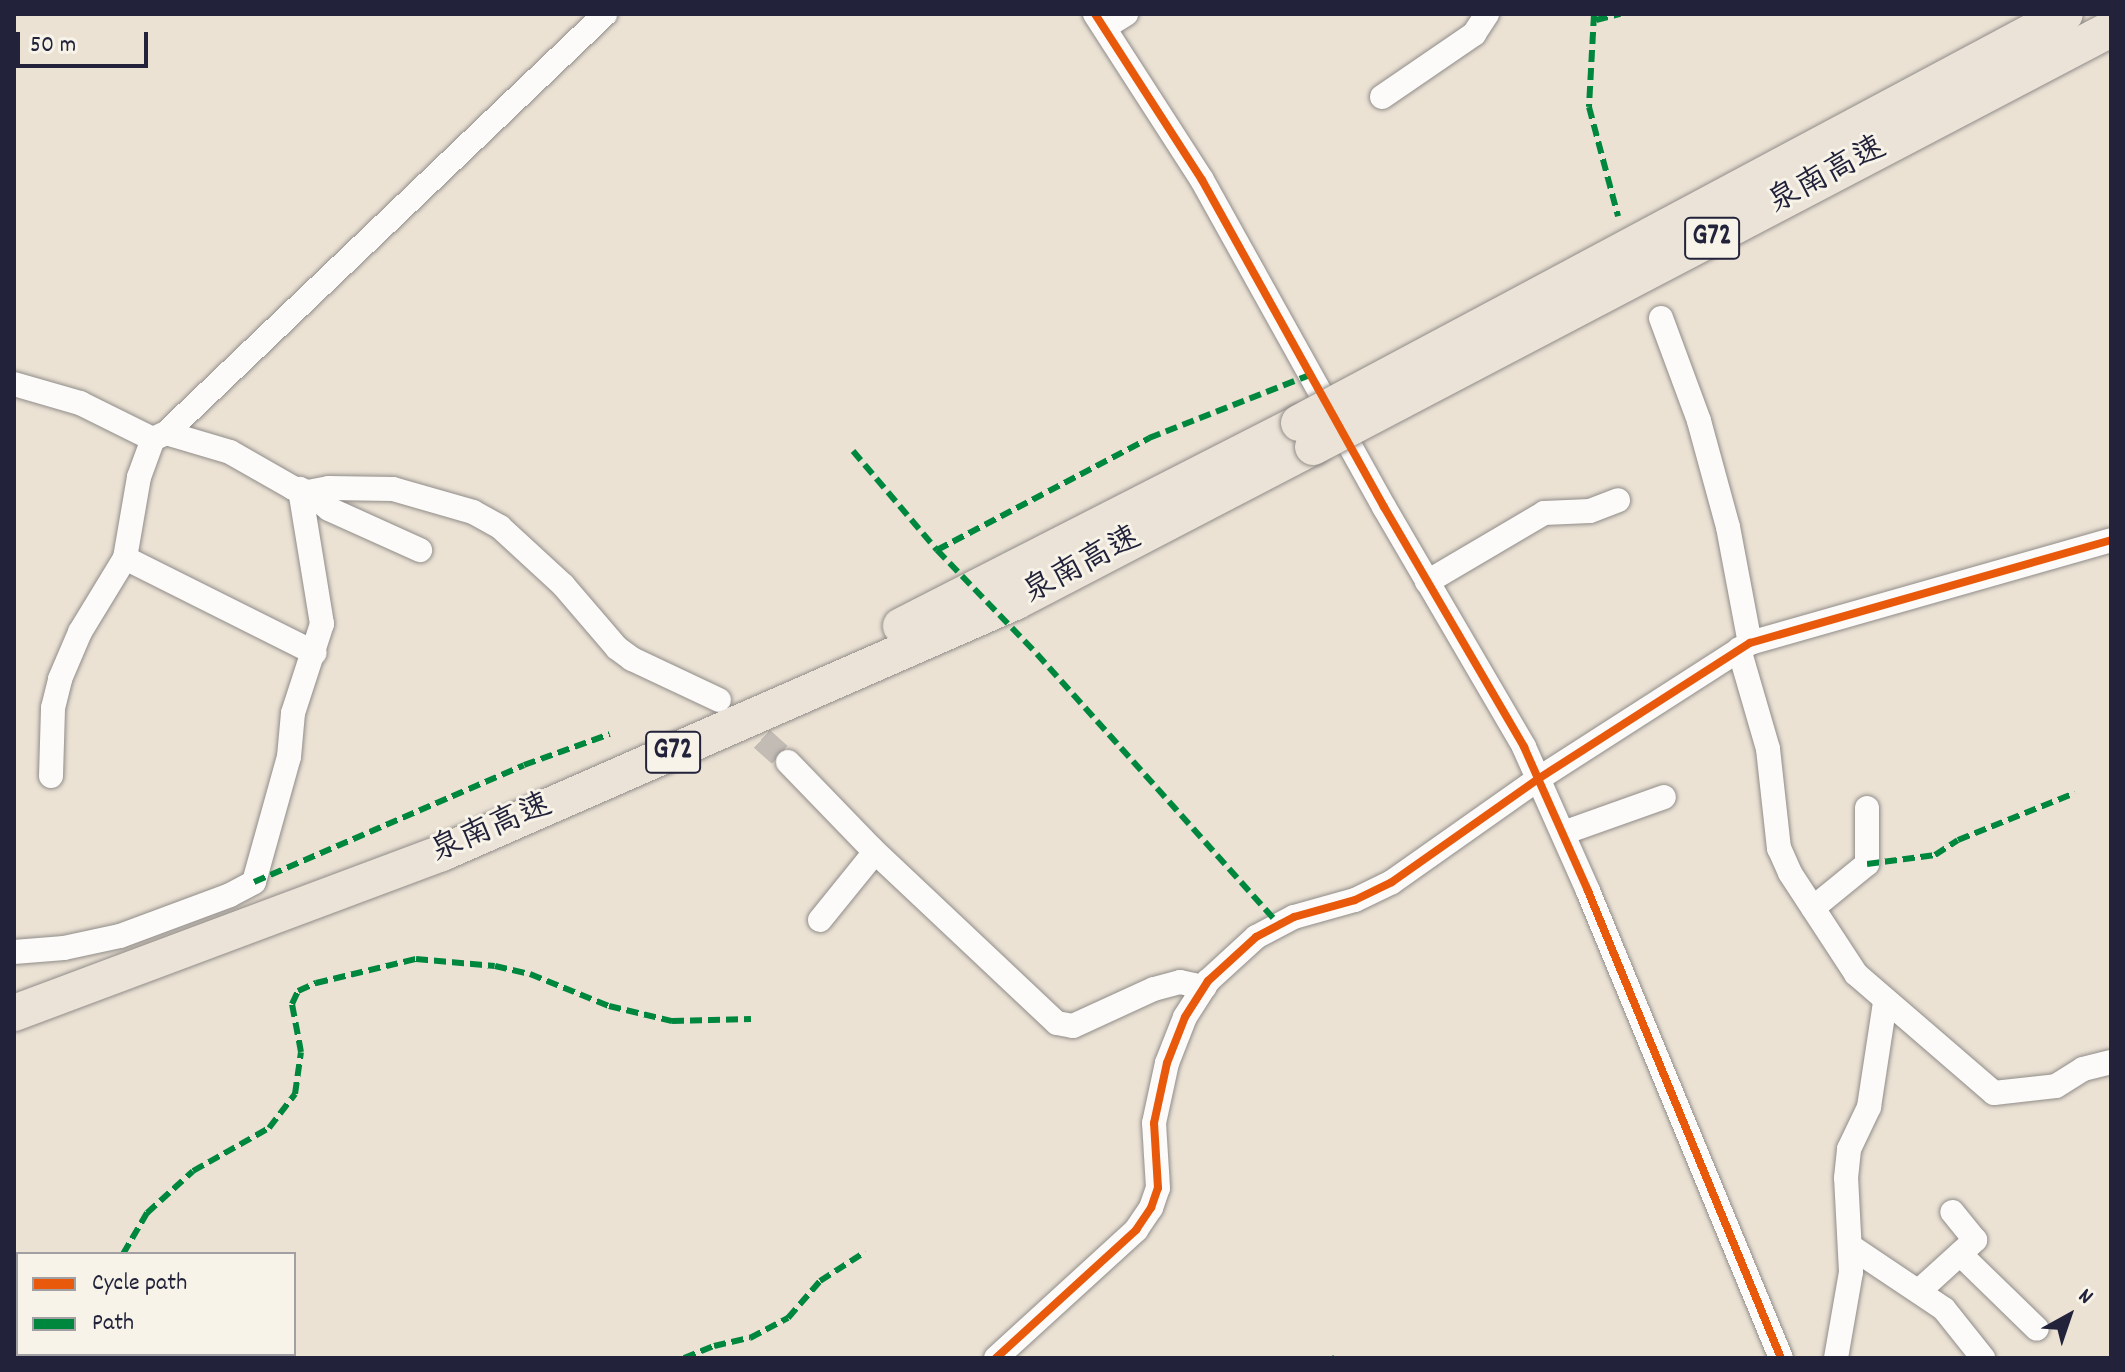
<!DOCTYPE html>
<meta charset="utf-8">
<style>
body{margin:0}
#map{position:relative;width:2125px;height:1372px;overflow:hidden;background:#ebe2d4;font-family:Dekko,"LXGW WenKai TC",sans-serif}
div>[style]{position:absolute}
.minor-tunnel>*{height:24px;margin-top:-12px;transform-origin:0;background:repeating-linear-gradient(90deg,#c3bcb5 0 24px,transparent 0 36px)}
.roads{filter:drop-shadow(0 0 2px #908c89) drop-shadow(0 0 2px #908c89)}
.minor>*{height:24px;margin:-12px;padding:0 12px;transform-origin:12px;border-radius:12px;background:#fcfbf9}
.highway>*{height:36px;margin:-18px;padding:0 18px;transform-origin:18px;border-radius:18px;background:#ebe3d7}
.bridges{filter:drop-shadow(0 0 2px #908c89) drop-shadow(0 0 2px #908c89)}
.highway-bridge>*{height:36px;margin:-18px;padding:0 18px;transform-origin:18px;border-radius:18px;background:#ebe3d7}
.quiet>*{height:6px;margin-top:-3px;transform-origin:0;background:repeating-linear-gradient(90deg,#00873e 0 12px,transparent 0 18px)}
.cycleway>*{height:8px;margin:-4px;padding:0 4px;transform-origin:4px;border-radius:4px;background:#e8590c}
span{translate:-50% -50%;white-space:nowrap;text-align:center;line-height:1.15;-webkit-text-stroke:6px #f7f3e8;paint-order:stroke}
.shield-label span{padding:2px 6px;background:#f7f3e8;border:2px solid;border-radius:6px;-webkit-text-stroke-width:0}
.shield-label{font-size:30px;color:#22223b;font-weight:700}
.street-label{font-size:32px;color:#22223b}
.frame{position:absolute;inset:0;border:16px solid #22223b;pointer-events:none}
.legend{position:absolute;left:16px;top:1252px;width:280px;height:104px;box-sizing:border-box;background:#f7f3e8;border:2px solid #a29fa3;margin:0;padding:10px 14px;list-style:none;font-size:24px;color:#22223b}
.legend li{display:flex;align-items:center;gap:16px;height:40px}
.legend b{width:40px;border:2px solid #a29fa3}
.north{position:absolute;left:2029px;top:1276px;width:80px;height:80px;-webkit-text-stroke:6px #f7f3e8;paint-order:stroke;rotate:40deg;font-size:22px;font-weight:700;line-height:32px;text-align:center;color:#22223b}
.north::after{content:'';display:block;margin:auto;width:28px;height:36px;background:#22223b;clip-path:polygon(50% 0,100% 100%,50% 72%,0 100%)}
.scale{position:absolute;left:16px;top:32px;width:132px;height:36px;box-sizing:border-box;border:4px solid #22223b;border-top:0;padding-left:10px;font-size:24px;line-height:28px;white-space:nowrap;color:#22223b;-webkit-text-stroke:6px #f7f3e8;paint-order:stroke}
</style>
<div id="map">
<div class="minor-tunnel">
<div style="left:735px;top:715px;width:71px;rotate:41.6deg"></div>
</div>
<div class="roads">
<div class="minor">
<div style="left:1095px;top:14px;width:197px;rotate:57.2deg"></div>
<div style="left:1202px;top:180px;width:374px;rotate:60.9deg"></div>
<div style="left:1384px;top:507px;width:278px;rotate:59.7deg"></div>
<div style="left:1524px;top:747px;width:158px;rotate:66deg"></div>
<div style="left:1588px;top:891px;width:505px;rotate:67.55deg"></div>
<div style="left:1105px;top:27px;width:25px;rotate:-32deg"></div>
<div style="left:1382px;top:97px;width:112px;rotate:-34.4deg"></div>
<div style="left:1474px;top:34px;width:24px;rotate:-57deg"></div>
<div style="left:1661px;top:318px;width:110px;rotate:69.7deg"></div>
<div style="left:1699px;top:421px;width:110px;rotate:74.7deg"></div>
<div style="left:1728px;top:527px;width:118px;rotate:79.3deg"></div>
<div style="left:14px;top:384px;width:69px;rotate:16.1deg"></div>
<div style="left:80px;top:403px;width:81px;rotate:26.3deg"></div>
<div style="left:166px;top:433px;width:67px;rotate:16.5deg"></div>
<div style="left:230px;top:452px;width:73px;rotate:29.7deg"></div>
<div style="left:293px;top:488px;width:16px;rotate:15deg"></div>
<div style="left:308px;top:492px;width:21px;rotate:-11deg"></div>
<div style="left:329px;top:488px;width:64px;rotate:0.9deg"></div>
<div style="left:393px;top:489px;width:83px;rotate:16deg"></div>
<div style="left:473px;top:512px;width:31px;rotate:29deg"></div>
<div style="left:500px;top:527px;width:86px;rotate:42.6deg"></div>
<div style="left:563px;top:585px;width:83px;rotate:49.4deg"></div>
<div style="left:617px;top:648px;width:19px;rotate:36deg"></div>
<div style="left:632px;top:659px;width:96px;rotate:25.2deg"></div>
<div style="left:308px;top:492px;width:27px;rotate:39deg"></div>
<div style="left:329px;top:509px;width:100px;rotate:24.3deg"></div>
<div style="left:125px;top:558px;width:212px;rotate:26.6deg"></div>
<div style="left:1427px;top:582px;width:136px;rotate:-30.5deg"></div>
<div style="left:1544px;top:513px;width:46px;rotate:-2.5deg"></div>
<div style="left:1590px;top:511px;width:30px;rotate:-21deg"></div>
<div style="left:1739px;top:649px;width:104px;rotate:73.8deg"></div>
<div style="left:1768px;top:749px;width:100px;rotate:83.7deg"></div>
<div style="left:1779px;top:848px;width:27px;rotate:66deg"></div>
<div style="left:1790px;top:873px;width:121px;rotate:56.8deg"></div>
<div style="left:1856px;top:974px;width:182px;rotate:40.8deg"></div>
<div style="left:1994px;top:1093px;width:62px;rotate:-6.4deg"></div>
<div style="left:2056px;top:1086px;width:32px;rotate:-32deg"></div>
<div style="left:2083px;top:1069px;width:29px;rotate:-14deg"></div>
<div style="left:788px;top:762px;width:120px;rotate:46deg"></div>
<div style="left:871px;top:848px;width:255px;rotate:43.3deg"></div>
<div style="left:1057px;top:1023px;width:16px;rotate:11deg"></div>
<div style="left:1073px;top:1026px;width:89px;rotate:-24.6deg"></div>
<div style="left:1154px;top:989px;width:27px;rotate:-15deg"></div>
<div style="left:1180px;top:982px;width:25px;rotate:12deg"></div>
<div style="left:51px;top:776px;width:68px;rotate:-88.3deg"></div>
<div style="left:53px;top:708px;width:30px;rotate:-76deg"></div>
<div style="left:60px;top:679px;width:51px;rotate:-66.9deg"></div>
<div style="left:80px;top:632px;width:87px;rotate:-58.7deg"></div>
<div style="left:125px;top:558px;width:82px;rotate:-80.2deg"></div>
<div style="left:139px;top:477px;width:40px;rotate:-69.8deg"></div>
<div style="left:153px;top:439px;width:14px;rotate:-25deg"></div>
<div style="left:166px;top:433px;width:607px;rotate:-43.66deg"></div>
<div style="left:1563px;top:833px;width:107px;rotate:-19.6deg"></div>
<div style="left:1813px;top:908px;width:70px;rotate:-39.2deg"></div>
<div style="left:1867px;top:864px;width:56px;rotate:-90deg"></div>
<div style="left:820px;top:920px;width:87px;rotate:-51deg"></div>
<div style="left:14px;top:952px;width:50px;rotate:-4.6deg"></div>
<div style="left:64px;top:948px;width:57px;rotate:-12.1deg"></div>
<div style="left:120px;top:936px;width:117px;rotate:-20.4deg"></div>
<div style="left:230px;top:895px;width:27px;rotate:-28deg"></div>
<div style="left:254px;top:882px;width:130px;rotate:-74.4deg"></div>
<div style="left:289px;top:757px;width:44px;rotate:-84.8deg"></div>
<div style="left:293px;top:713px;width:94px;rotate:-72deg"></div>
<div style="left:322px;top:624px;width:137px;rotate:-99.3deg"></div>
<div style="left:1850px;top:1246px;width:113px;rotate:33.8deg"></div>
<div style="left:1944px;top:1309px;width:63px;rotate:51.5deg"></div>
<div style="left:1960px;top:1254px;width:107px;rotate:44.2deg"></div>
<div style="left:1919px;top:1291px;width:76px;rotate:-42.3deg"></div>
<div style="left:1975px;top:1240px;width:36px;rotate:-129deg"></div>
<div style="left:996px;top:1358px;width:190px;rotate:-42.4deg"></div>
<div style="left:1136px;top:1230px;width:27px;rotate:-56deg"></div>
<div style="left:1151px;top:1208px;width:21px;rotate:-71deg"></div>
<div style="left:1158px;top:1188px;width:65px;rotate:-93.5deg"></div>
<div style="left:1154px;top:1123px;width:61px;rotate:-77.8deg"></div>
<div style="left:1167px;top:1063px;width:49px;rotate:-68.6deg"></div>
<div style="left:1185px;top:1017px;width:43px;rotate:-57.4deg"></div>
<div style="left:1208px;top:981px;width:65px;rotate:-42.5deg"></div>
<div style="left:1256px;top:937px;width:43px;rotate:-27.8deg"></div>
<div style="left:1294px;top:917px;width:63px;rotate:-15.6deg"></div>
<div style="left:1355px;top:900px;width:41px;rotate:-25.9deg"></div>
<div style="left:1392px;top:882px;width:179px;rotate:-35.2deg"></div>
<div style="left:1538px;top:779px;width:252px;rotate:-32.7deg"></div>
<div style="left:1750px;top:643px;width:375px;rotate:-15.9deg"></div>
<div style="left:1836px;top:1358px;width:87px;rotate:-80.1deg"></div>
<div style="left:1851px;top:1272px;width:94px;rotate:-93deg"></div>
<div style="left:1846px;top:1178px;width:29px;rotate:-84deg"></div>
<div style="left:1849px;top:1149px;width:47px;rotate:-64.5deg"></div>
<div style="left:1869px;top:1107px;width:106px;rotate:-81.3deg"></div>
</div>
<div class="highway">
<div style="left:901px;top:626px;width:447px;rotate:-27deg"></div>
<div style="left:14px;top:1013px;width:457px;rotate:-20.5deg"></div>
<div style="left:442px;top:853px;width:626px;rotate:-23.66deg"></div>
<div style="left:1015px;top:602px;width:336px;rotate:-27.5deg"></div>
</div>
</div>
<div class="bridges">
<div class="highway-bridge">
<div style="left:1299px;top:423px;width:868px;rotate:-28.1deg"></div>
<div style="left:1313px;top:447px;width:901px;rotate:-27.65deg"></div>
</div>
</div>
<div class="quiet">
<div style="left:1594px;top:14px;width:93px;rotate:93.1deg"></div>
<div style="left:1589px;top:107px;width:113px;rotate:75.1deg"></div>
<div style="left:1596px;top:20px;width:25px;rotate:-14deg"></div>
<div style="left:853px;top:451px;width:130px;rotate:49.7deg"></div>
<div style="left:937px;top:550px;width:144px;rotate:46.1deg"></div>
<div style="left:1037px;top:654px;width:363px;rotate:48.2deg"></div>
<div style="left:937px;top:550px;width:240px;rotate:-27.8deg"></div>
<div style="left:1149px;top:438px;width:173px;rotate:-21.4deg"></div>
<div style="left:1867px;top:864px;width:69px;rotate:-7.5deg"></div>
<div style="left:1935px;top:855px;width:27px;rotate:-33deg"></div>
<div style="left:1958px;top:840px;width:126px;rotate:-21.9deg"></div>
<div style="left:254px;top:882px;width:294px;rotate:-23.4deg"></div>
<div style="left:524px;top:765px;width:91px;rotate:-19.8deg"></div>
<div style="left:123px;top:1254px;width:48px;rotate:-59.7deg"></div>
<div style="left:147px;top:1213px;width:62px;rotate:-42.4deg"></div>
<div style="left:193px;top:1171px;width:87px;rotate:-29.5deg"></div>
<div style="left:269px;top:1128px;width:43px;rotate:-52.6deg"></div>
<div style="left:295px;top:1094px;width:42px;rotate:-81.9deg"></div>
<div style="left:301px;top:1052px;width:49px;rotate:-100.6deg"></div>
<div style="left:292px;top:1004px;width:14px;rotate:-65deg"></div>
<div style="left:298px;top:991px;width:20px;rotate:-24deg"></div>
<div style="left:316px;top:983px;width:103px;rotate:-13.5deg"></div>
<div style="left:416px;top:959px;width:79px;rotate:5.1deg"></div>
<div style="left:495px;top:966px;width:36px;rotate:13deg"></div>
<div style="left:530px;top:974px;width:85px;rotate:22.1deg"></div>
<div style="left:609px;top:1006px;width:65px;rotate:13.4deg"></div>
<div style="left:672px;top:1021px;width:79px;rotate:-1.5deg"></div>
<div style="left:146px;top:1354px;width:50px;rotate:4.6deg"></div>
<div style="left:1331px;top:1357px;width:1px;rotate:45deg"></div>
<div style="left:90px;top:1358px;width:10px;rotate:-24deg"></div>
<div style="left:684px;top:1358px;width:32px;rotate:-22deg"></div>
<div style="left:714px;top:1346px;width:37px;rotate:-13deg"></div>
<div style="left:750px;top:1338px;width:43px;rotate:-27.8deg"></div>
<div style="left:788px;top:1318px;width:49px;rotate:-49.1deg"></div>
<div style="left:820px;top:1281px;width:54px;rotate:-32.8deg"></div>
</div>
<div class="cycleway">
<div style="left:1095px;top:14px;width:197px;rotate:57.2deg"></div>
<div style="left:1202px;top:180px;width:374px;rotate:60.9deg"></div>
<div style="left:1384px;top:507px;width:278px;rotate:59.7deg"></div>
<div style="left:1524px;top:747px;width:158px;rotate:66deg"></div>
<div style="left:1588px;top:891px;width:505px;rotate:67.55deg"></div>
<div style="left:996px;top:1358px;width:190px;rotate:-42.4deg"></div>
<div style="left:1136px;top:1230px;width:27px;rotate:-56deg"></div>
<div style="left:1151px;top:1208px;width:21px;rotate:-71deg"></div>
<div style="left:1158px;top:1188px;width:65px;rotate:-93.5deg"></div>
<div style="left:1154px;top:1123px;width:61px;rotate:-77.8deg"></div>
<div style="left:1167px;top:1063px;width:49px;rotate:-68.6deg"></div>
<div style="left:1185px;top:1017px;width:43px;rotate:-57.4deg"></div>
<div style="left:1208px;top:981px;width:65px;rotate:-42.5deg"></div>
<div style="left:1256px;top:937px;width:43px;rotate:-27.8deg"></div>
<div style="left:1294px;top:917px;width:63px;rotate:-15.6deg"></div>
<div style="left:1355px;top:900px;width:41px;rotate:-25.9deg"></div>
<div style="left:1392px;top:882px;width:179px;rotate:-35.2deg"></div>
<div style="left:1538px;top:779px;width:252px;rotate:-32.7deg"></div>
<div style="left:1750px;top:643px;width:375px;rotate:-15.9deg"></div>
</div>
<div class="shield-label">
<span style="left:1712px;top:238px">G72</span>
<span style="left:673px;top:752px">G72</span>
</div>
<div class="street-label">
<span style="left:1828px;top:177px;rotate:-28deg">泉南高速</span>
<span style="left:1083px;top:567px;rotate:-28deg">泉南高速</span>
<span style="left:492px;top:830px;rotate:-23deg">泉南高速</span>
</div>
<div class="frame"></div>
<ul class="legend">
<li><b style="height:10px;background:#e8590c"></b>Cycle path</li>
<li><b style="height:10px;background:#00873e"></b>Path</li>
</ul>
<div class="north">N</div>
<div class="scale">50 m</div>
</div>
